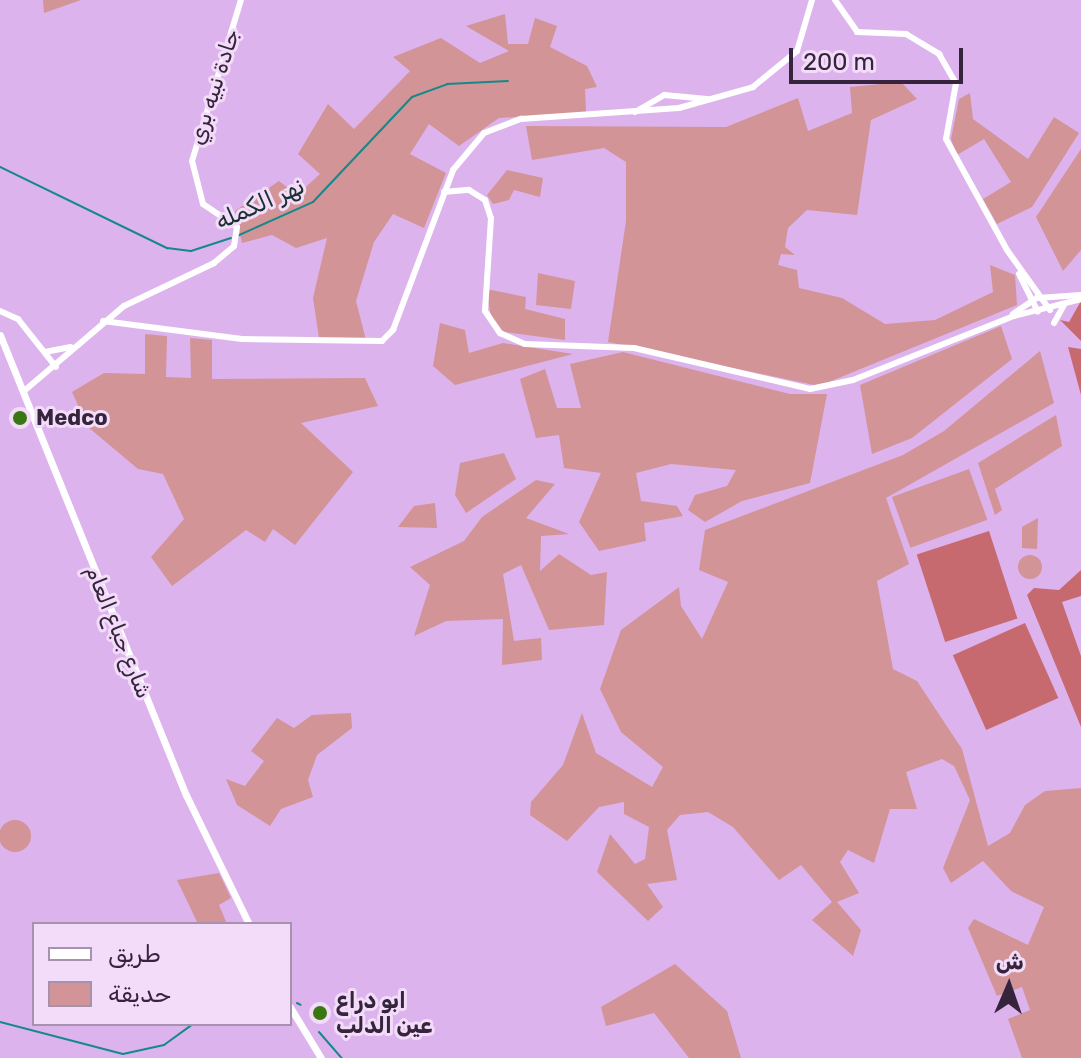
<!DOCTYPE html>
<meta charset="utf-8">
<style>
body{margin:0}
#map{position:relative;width:1081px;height:1058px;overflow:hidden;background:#ddb3ed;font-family:Rubik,Cairo,sans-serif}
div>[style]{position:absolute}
.green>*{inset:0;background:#d29496;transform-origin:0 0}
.round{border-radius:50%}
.forest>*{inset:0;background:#c66a70;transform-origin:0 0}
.stream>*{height:2px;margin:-1px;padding:0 1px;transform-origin:1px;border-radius:1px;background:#14888a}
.tertiary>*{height:6px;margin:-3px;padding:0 3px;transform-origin:3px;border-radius:3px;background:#fff}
.secondary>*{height:7px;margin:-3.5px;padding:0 3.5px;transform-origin:3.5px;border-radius:3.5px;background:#fff}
.dots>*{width:22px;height:22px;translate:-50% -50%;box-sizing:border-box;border:4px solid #f2dcfa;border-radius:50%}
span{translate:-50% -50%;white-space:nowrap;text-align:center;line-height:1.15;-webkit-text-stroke:6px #f2dcfa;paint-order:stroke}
.street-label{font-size:22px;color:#35243b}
.poi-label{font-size:22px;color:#35243b;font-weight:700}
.left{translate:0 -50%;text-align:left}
.water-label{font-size:24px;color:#193030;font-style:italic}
.legend{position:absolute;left:32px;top:922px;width:260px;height:104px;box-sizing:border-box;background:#f2dcfa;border:2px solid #a692ae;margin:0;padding:10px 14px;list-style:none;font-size:24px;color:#35243b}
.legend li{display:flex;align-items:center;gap:16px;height:40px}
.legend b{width:40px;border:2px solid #a692ae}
.north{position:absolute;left:969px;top:946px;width:80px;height:80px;-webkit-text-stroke:6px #f2dcfa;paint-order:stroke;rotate:2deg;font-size:22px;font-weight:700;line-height:32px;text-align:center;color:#35243b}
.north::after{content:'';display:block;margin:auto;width:28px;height:36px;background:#35243b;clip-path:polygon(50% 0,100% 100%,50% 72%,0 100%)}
.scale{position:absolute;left:789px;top:48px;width:174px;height:36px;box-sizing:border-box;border:4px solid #35243b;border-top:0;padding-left:10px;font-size:24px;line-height:28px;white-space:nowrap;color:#35243b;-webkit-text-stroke:6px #f2dcfa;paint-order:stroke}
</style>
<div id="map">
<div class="green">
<div style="clip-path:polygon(43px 0,81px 0,44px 13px)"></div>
<div style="clip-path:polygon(505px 14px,508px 44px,528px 44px,535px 18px,557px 26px,550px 47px,587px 66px,597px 87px,585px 89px,586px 112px,499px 118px,459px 146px,429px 124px,410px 154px,446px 173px,424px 228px,393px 214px,374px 242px,356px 301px,366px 340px,319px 338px,313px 298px,327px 238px,296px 248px,272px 235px,242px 243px,235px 211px,279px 181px,297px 195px,320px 174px,298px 154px,328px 104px,354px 129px,410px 71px,393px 57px,441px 38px,480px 63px,509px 51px,466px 26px)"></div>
<div style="clip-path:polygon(901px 82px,917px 99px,871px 120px,857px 215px,807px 210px,788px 228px,785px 247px,795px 255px,781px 254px,778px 265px,797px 270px,799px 288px,842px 298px,885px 324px,935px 320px,993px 292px,990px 265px,1015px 275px,1017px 305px,819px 386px,608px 342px,626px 221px,626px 162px,604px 148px,532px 160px,526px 126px,726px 127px,798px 98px,808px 131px,852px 113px,850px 87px)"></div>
<div style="clip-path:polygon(970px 93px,973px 119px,1028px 159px,1054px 117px,1079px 133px,1032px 207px,997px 224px,983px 199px,1011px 182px,984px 139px,957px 155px,951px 139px,959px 99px)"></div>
<div style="clip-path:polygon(1081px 149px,1081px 250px,1063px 271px,1036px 217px)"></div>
<div style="clip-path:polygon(507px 170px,543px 178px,540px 197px,514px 190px,509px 200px,493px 204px,487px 195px)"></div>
<div style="clip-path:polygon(538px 273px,575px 281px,571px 309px,536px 305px)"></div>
<div style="clip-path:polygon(486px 289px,526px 297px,525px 309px,565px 319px,565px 340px,504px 332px,491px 316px)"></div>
<div style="clip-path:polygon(440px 323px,465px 330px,469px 353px,503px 343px,573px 354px,455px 385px,433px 366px)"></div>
<div style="clip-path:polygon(1001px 326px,1012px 359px,912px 438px,872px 454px,860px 385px)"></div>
<div style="clip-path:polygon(145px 334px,167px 336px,166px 377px,191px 378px,190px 338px,212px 340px,212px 379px,365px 378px,378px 406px,301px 423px,353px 472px,295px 545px,273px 529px,265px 542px,246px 530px,172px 586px,151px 557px,184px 519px,163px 474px,138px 469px,88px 427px,72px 392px,104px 373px,145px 374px)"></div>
<div style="clip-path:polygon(1040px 351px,1054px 403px,886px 498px,909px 564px,877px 581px,893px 669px,917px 681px,962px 749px,988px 846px,1010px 833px,1025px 805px,1045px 791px,1081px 788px,1081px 1058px,1022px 1058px,1008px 1019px,1030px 1010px,1022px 987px,997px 996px,968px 928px,974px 919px,1028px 945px,1044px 907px,1011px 891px,983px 861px,951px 883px,943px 868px,970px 800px,954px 766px,942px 759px,906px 772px,917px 809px,890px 809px,874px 863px,848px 850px,840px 862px,859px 893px,837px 902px,861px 930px,853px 956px,812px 920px,832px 902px,801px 865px,779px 880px,733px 827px,708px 812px,680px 815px,667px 830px,677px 880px,647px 884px,663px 907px,648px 921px,597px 872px,610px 834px,635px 864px,645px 859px,649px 827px,624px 814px,624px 802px,599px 807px,567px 841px,530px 815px,531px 802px,563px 765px,582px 713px,596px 753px,652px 787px,663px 767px,621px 732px,600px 689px,621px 630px,679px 587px,681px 606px,702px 639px,728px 582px,699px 570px,705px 530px,903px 455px,944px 431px)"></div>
<div style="clip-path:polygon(623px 352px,790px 394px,827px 394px,810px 483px,742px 501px,705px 522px,688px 510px,695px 495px,727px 486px,736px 470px,671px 464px,636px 473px,641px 501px,677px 506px,683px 516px,644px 523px,646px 541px,599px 551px,579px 522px,601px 473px,564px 468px,559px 435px,536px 438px,520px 379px,545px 369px,557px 408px,581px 408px,570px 364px)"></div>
<div style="clip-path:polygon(1056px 415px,1062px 446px,995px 489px,1002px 510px,995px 515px,978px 463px)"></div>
<div style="clip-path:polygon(504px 453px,516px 479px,466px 513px,455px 495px,460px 463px)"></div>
<div style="left:969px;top:469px;width:54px;height:82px;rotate:70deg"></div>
<div style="clip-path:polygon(536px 480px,555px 484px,526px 518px,569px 534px,541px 536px,540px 571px,559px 554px,591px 575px,607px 572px,604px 625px,549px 630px,521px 565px,503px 574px,514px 641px,541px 638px,542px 660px,502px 665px,503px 619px,446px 621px,414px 636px,430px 585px,410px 567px,464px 541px,482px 517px)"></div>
<div style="clip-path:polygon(435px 503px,437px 528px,398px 527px,414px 506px)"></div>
<div style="clip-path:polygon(1038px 518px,1037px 549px,1022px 548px,1022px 527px)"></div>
<div class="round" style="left:1018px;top:555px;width:24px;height:24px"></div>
<div style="clip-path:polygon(351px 713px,352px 728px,317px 755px,308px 780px,313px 797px,281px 809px,270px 826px,237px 805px,226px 779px,245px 786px,264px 761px,251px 751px,277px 718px,294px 728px,312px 715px)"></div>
<div class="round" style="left:-1px;top:820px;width:32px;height:32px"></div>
<div style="clip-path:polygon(219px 873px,231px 898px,219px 905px,227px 924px,198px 924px,177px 880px)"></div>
<div style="clip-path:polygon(675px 964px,727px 1011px,741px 1058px,689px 1058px,654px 1013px,606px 1026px,601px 1007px)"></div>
</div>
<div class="forest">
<div style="clip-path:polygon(1081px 301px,1081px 341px,1060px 320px,1069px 322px)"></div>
<div style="clip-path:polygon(1068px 347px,1081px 349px,1081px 395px)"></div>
<div style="left:989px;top:531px;width:92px;height:76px;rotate:72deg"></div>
<div style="clip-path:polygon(1081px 570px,1081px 596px,1062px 602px,1081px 656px,1081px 727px,1027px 595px,1034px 588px,1059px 590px)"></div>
<div style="left:1025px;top:623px;width:82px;height:79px;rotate:66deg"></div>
</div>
<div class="stream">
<div style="left:0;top:167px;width:186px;rotate:25.9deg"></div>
<div style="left:167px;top:248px;width:24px;rotate:7deg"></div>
<div style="left:191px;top:251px;width:42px;rotate:-18deg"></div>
<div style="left:237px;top:236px;width:83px;rotate:-24.1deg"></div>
<div style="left:313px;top:202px;width:144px;rotate:-46.7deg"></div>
<div style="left:412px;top:97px;width:37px;rotate:-20deg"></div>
<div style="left:447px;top:84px;width:61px;rotate:-2.8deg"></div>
<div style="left:297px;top:1003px;width:4px;rotate:27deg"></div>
<div style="left:0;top:1022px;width:127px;rotate:14.6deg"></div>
<div style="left:123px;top:1054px;width:42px;rotate:-12.4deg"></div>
<div style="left:164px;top:1045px;width:36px;rotate:-36deg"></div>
<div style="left:319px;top:1032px;width:35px;rotate:49deg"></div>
</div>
<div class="tertiary">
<div style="left:835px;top:0;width:39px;rotate:55deg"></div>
<div style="left:857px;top:32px;width:49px;rotate:2.3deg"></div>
<div style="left:906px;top:34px;width:39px;rotate:31deg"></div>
<div style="left:939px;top:54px;width:34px;rotate:60deg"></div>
<div style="left:956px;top:83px;width:57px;rotate:100.1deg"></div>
<div style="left:946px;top:139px;width:127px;rotate:61.2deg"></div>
<div style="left:1007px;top:250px;width:74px;rotate:54.4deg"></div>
<div style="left:635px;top:112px;width:34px;rotate:-30deg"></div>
<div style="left:664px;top:95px;width:43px;rotate:5.3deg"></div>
<div style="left:444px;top:192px;width:25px;rotate:-5deg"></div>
<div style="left:469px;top:190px;width:19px;rotate:32deg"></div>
<div style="left:485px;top:200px;width:19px;rotate:72deg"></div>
<div style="left:491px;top:218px;width:93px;rotate:93.7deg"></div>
<div style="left:485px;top:311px;width:27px;rotate:56deg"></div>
<div style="left:500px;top:333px;width:27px;rotate:24deg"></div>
<div style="left:525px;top:344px;width:109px;rotate:2.1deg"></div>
<div style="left:634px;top:348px;width:181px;rotate:13.1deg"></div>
<div style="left:810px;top:389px;width:44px;rotate:-11.8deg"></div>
<div style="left:853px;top:380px;width:173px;rotate:-21.7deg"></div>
<div style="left:1014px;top:316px;width:69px;rotate:-14.2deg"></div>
<div style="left:1019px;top:274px;width:42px;rotate:63.4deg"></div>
<div style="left:0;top:311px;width:20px;rotate:24deg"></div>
<div style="left:18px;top:319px;width:61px;rotate:51.6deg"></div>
<div style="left:1013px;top:314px;width:29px;rotate:-34deg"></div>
<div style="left:1037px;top:298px;width:44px;rotate:-3.9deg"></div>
<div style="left:103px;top:321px;width:140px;rotate:7.4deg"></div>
<div style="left:242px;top:339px;width:140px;rotate:0.8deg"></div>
<div style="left:382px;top:341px;width:16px;rotate:-45deg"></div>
<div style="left:393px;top:330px;width:171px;rotate:-69.4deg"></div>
<div style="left:453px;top:170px;width:48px;rotate:-50deg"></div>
<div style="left:484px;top:133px;width:40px;rotate:-21deg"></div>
<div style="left:521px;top:119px;width:158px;rotate:-4deg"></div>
<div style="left:679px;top:108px;width:77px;rotate:-15.8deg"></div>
<div style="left:753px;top:87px;width:57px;rotate:-39.3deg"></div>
<div style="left:797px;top:51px;width:53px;rotate:-73.6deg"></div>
<div style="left:1054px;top:323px;width:21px;rotate:-61deg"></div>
<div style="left:45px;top:352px;width:26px;rotate:-11deg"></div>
<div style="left:24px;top:391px;width:131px;rotate:-40.4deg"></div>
<div style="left:124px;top:306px;width:100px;rotate:-25.5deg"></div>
<div style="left:214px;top:263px;width:26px;rotate:-40deg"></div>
<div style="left:234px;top:246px;width:19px;rotate:-81deg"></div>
<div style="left:237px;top:227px;width:41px;rotate:-145.9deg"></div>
<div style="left:203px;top:204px;width:44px;rotate:-104.3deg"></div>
<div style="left:192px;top:161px;width:168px;rotate:-73.1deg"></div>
</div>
<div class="secondary">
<div style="left:0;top:335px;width:496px;rotate:68deg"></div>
<div style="left:186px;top:795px;width:144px;rotate:64deg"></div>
<div style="left:290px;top:1007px;width:60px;rotate:58.7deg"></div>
</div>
<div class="dots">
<div style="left:20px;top:418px;background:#397711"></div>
<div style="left:320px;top:1013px;background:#397711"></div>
</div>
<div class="street-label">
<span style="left:214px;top:87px;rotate:-72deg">جادة نبيه بري</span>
<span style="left:119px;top:632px;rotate:68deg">شارع جباع العام</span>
</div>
<div class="poi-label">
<span class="left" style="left:36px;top:418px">Medco</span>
<span class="left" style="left:336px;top:1013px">ابو دراع<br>عين الدلب</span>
</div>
<div class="water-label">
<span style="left:260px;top:204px;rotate:-24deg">نهر الكمله</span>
</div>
<ul class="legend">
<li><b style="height:10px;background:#fff"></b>طريق</li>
<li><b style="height:22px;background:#d29496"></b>حديقة</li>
</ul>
<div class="north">ش</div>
<div class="scale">200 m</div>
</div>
